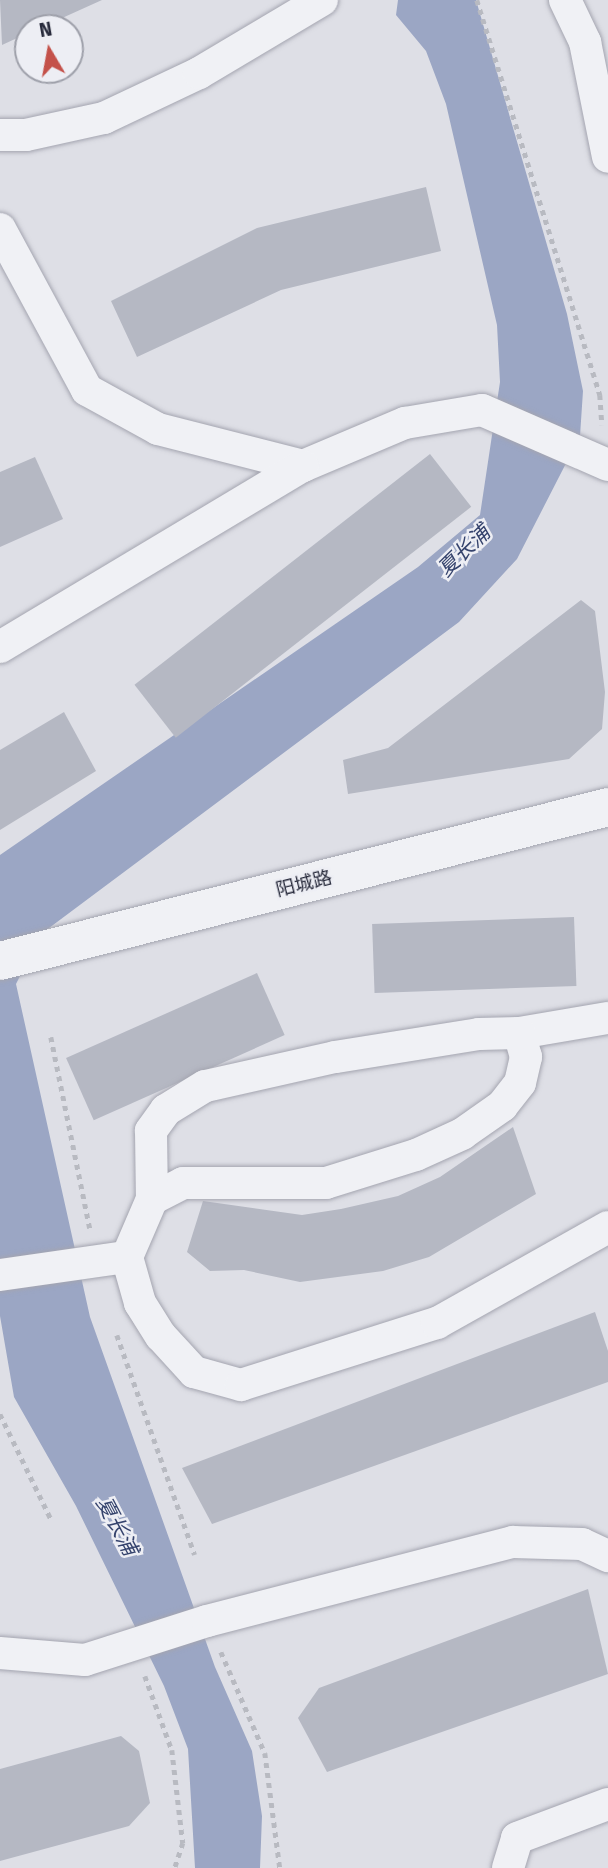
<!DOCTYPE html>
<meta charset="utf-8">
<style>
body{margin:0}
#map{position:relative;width:608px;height:1868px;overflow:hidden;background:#dedfe6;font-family:"Fira Sans","Noto Sans SC",sans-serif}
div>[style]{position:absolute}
.water>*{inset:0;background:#9ba6c4}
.building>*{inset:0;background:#b5b8c3;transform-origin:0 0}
.path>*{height:4.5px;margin-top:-2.25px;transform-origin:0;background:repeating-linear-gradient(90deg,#b8bac1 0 5px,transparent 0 10px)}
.roads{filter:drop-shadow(0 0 2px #a4a5b0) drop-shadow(0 0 2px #a4a5b0)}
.minor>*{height:32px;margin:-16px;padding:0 16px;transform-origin:16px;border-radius:16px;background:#f0f1f5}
.tertiary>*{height:38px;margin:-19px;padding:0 19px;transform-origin:19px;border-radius:19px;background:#f0f1f5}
span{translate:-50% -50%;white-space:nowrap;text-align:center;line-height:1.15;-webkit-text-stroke:5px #edeef4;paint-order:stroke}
.street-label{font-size:19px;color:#282b3c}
.water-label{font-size:21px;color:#35436d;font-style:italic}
.north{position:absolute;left:14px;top:14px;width:70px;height:70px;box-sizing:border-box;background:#edeef4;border:2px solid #9ea0aa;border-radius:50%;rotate:350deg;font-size:19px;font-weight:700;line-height:28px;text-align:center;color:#282b3c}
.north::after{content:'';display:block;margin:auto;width:24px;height:32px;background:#c4514a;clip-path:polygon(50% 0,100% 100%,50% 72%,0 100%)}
</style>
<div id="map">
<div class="water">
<div style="clip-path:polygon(398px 0,476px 0,567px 314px,583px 391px,580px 436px,517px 559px,459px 622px,41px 934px,16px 984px,90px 1317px,215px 1667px,252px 1751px,262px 1816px,260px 1868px,195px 1868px,188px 1749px,164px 1686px,76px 1506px,14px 1397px,0 1316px,0 855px,418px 567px,480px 515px,500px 382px,497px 325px,446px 104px,426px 51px,396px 15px)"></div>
</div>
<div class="building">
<div style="clip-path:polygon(0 0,102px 0,40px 28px,28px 28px,28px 33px,2px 45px)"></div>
<div style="clip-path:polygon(426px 187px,441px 251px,281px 290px,137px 357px,111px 301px,257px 228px)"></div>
<div style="left:430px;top:454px;width:67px;height:375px;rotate:52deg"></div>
<div style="clip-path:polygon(35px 457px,63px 519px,0 547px,0 472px)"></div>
<div style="clip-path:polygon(581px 600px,595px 611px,605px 692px,602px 729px,569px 759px,348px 794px,343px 760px,388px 748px)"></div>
<div style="clip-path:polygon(64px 712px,96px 771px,0 830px,0 750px)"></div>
<div style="left:574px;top:917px;width:69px;height:202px;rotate:88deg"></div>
<div style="left:257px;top:973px;width:68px;height:209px;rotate:66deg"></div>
<div style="clip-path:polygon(513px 1127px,536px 1194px,429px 1257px,383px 1271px,300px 1282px,244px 1270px,210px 1271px,187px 1252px,203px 1201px,302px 1215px,341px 1209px,398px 1196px,440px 1177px)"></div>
<div style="clip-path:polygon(595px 1312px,608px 1351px,608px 1382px,212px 1524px,182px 1468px)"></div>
<div style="clip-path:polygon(588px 1589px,608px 1674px,327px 1772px,298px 1718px,319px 1688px)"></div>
<div style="clip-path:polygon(121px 1736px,139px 1751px,150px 1803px,129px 1826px,0 1861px,0 1769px)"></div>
</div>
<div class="path">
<div style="left:477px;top:0;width:414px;rotate:72.7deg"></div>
<div style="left:600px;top:395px;width:30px;rotate:86deg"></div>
<div style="left:51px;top:1037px;width:195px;rotate:78.5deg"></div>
<div style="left:117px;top:1335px;width:233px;rotate:70.5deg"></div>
<div style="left:0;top:1414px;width:117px;rotate:64.1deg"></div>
<div style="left:221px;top:1652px;width:110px;rotate:66.5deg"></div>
<div style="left:265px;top:1753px;width:116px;rotate:82.6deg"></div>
<div style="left:145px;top:1676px;width:79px;rotate:70deg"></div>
<div style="left:172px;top:1750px;width:94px;rotate:83.3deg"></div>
<div style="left:183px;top:1843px;width:26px;rotate:108deg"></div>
</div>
<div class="roads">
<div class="minor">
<div style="left:565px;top:0;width:47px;rotate:64.5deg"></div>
<div style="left:585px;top:42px;width:117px;rotate:78.7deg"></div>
<div style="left:0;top:135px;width:26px"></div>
<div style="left:26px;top:135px;width:80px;rotate:-12.3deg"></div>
<div style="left:104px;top:118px;width:105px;rotate:-25.3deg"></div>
<div style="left:199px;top:73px;width:143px;rotate:-30.7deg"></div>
<div style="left:0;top:229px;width:183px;rotate:61.6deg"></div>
<div style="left:87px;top:390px;width:81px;rotate:28.8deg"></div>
<div style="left:158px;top:429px;width:150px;rotate:14.3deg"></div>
<div style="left:303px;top:466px;width:111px;rotate:-22.9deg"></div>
<div style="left:405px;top:423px;width:78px;rotate:-9.6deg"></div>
<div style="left:482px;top:410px;width:137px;rotate:23.6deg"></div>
<div style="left:0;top:647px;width:353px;rotate:-30.9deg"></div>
<div style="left:519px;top:1033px;width:90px;rotate:-9.6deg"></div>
<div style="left:127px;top:1257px;width:63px;rotate:-66.7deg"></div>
<div style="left:152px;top:1199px;width:35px;rotate:-27deg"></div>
<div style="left:183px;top:1183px;width:143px"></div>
<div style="left:326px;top:1183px;width:94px;rotate:-17.3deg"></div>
<div style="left:416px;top:1155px;width:51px;rotate:-24.5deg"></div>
<div style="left:462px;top:1134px;width:49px;rotate:-35deg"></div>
<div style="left:502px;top:1106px;width:29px;rotate:-52deg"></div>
<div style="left:520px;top:1083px;width:27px;rotate:-77deg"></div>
<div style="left:526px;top:1057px;width:25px;rotate:-106deg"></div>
<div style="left:519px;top:1033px;width:40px;rotate:178.6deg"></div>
<div style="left:479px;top:1034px;width:146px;rotate:170.9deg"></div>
<div style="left:335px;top:1057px;width:133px;rotate:167.4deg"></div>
<div style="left:205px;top:1086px;width:46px;rotate:148.4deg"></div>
<div style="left:166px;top:1110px;width:26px;rotate:126deg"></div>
<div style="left:151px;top:1131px;width:68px;rotate:89.2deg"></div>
<div style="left:0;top:1275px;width:128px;rotate:-8.1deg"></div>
<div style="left:127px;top:1257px;width:48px;rotate:74.2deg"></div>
<div style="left:140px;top:1303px;width:39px;rotate:58deg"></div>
<div style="left:161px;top:1336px;width:49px;rotate:47.5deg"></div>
<div style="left:194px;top:1372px;width:49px;rotate:15.5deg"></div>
<div style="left:241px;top:1385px;width:206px;rotate:-17.6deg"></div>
<div style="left:437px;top:1323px;width:196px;rotate:-29.3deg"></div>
<div style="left:0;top:1653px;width:85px;rotate:4.7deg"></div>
<div style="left:85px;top:1660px;width:128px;rotate:-17.7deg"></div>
<div style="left:207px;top:1621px;width:316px;rotate:-14.5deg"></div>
<div style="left:513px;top:1542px;width:69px;rotate:1.7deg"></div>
<div style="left:582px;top:1544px;width:29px;rotate:25deg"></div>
<div style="left:508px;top:1868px;width:31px;rotate:-73deg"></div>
<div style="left:517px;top:1838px;width:97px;rotate:-20.5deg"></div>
</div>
<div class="tertiary">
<div style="left:0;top:961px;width:627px;rotate:-14.21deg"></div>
</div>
</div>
<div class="street-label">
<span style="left:304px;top:884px;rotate:-14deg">阳城路</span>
</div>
<div class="water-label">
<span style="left:464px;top:551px;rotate:-44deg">夏长浦</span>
<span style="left:117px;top:1526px;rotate:62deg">夏长浦</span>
</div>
<div class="north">N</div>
</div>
